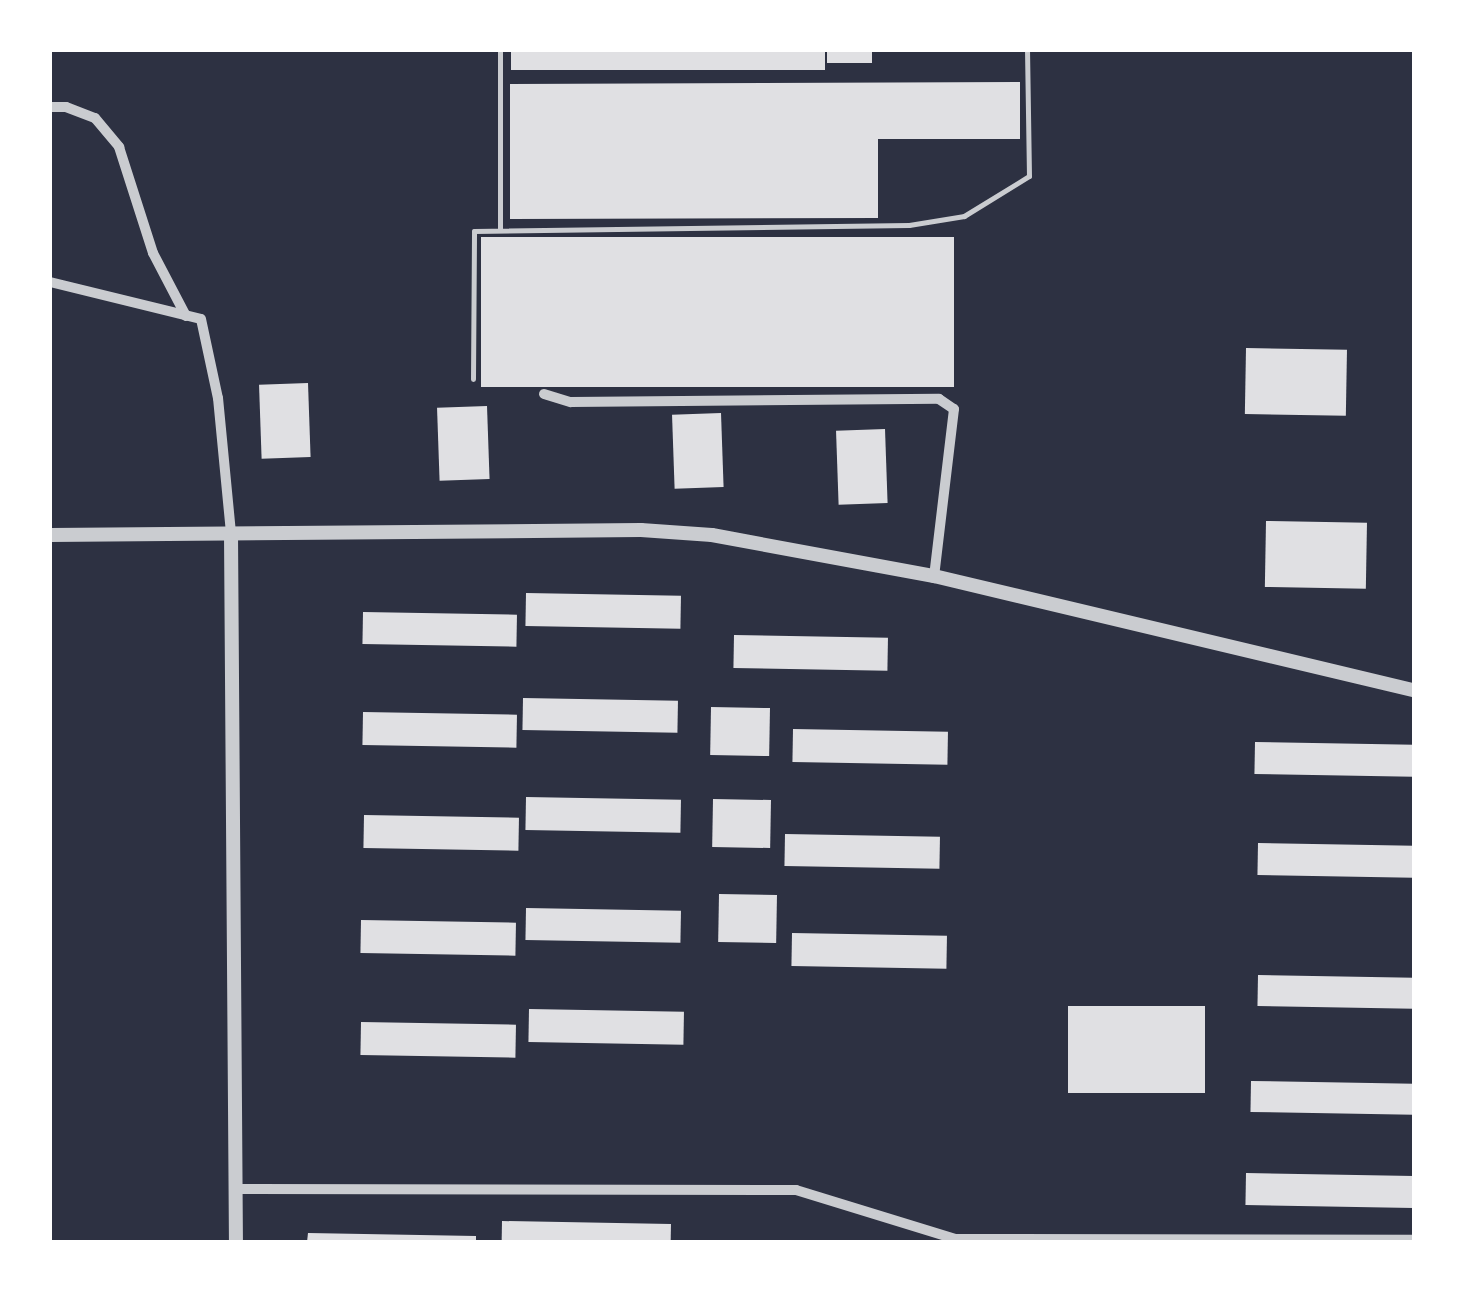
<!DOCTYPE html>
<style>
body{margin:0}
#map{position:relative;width:1464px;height:1292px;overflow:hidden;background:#2d3142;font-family:"Playfair Display",serif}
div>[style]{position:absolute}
.building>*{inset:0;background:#e0e0e3;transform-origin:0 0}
.service>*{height:5px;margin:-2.5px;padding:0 2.5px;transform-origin:2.5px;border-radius:2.5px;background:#caccd0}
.minor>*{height:10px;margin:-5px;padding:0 5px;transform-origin:5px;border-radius:5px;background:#caccd0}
.tertiary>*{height:14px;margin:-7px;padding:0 7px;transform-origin:7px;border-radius:7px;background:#caccd0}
span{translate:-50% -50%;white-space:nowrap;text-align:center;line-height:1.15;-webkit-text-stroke:8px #fff;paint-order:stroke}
.frame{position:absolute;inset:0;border:52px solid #fff;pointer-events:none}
</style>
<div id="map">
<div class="building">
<div style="left:511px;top:50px;width:314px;height:20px"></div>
<div style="left:827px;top:50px;width:45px;height:13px"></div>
<div style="clip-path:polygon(1020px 82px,1020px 139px,878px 139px,878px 218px,510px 219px,510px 84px)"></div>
<div style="left:481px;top:237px;width:473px;height:150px"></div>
<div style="left:1246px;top:348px;width:101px;height:66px;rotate:1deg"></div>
<div style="left:308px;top:383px;width:74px;height:49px;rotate:88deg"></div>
<div style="left:487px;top:406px;width:73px;height:50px;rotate:88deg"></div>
<div style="left:721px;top:413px;width:74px;height:49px;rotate:88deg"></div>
<div style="left:885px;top:429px;width:74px;height:49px;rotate:88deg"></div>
<div style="left:1266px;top:521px;width:101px;height:66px;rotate:1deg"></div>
<div style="left:526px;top:593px;width:155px;height:33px;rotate:1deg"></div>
<div style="left:363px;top:612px;width:154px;height:32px;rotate:1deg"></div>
<div style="left:734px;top:635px;width:154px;height:33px;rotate:1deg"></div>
<div style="left:523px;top:698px;width:155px;height:32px;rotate:1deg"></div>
<div style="left:711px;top:707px;width:59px;height:48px;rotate:1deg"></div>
<div style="left:363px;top:712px;width:154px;height:33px;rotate:1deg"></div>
<div style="left:793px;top:729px;width:155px;height:33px;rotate:1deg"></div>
<div style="left:1255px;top:742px;width:159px;height:32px;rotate:1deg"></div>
<div style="left:526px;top:797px;width:155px;height:33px;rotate:1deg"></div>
<div style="left:713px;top:799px;width:58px;height:48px;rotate:1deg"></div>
<div style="left:364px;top:815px;width:155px;height:33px;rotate:1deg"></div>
<div style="left:785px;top:834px;width:155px;height:32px;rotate:1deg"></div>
<div style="left:1258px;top:843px;width:156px;height:32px;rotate:1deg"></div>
<div style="left:719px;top:894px;width:58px;height:48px;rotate:1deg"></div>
<div style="left:526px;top:908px;width:155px;height:32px;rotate:1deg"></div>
<div style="left:361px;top:920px;width:155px;height:33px;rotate:1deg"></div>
<div style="left:792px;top:933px;width:155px;height:33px;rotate:1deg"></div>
<div style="left:1258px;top:975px;width:156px;height:31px;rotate:1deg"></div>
<div style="left:1205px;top:1006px;width:87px;height:137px;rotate:90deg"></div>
<div style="left:529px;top:1009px;width:155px;height:33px;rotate:1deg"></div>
<div style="left:361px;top:1022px;width:155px;height:33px;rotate:1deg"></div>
<div style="left:1251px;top:1081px;width:163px;height:31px;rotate:1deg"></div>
<div style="left:1246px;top:1173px;width:168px;height:32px;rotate:1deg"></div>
<div style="left:502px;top:1221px;width:169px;height:21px;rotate:1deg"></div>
<div style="clip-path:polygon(308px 1233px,476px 1236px,476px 1242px,307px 1242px)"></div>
</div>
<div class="service">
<div style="left:500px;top:50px;width:180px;rotate:90deg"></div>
<div style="left:473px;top:379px;width:148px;rotate:-89.6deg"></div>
<div style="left:474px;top:231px;width:435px;rotate:-0.8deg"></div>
<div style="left:909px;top:225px;width:56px;rotate:-9.3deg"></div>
<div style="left:964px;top:216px;width:76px;rotate:-31.6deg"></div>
<div style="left:1029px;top:176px;width:126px;rotate:-90.9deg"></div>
</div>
<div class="minor">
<div style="left:50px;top:107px;width:16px"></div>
<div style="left:66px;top:107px;width:31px;rotate:21deg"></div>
<div style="left:95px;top:118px;width:38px;rotate:50deg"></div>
<div style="left:119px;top:147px;width:111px;rotate:72.2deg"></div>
<div style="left:153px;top:253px;width:71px;rotate:62.4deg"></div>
<div style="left:50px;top:282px;width:155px;rotate:13.8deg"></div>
<div style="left:201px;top:319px;width:81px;rotate:77.9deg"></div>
<div style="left:218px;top:398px;width:137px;rotate:84.5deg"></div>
<div style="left:544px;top:394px;width:28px;rotate:17deg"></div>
<div style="left:571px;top:402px;width:368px;rotate:-0.5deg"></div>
<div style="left:939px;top:399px;width:18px;rotate:34deg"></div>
<div style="left:954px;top:409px;width:168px;rotate:96.8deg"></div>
<div style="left:236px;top:1189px;width:560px;rotate:0.1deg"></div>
<div style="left:796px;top:1190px;width:166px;rotate:17.1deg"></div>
<div style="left:955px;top:1239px;width:459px;rotate:0.1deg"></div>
</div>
<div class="tertiary">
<div style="left:231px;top:534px;width:708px;rotate:89.6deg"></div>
<div style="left:50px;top:535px;width:591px;rotate:-0.48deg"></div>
<div style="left:641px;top:530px;width:71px;rotate:4deg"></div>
<div style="left:712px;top:535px;width:226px;rotate:10.5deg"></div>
<div style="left:934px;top:576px;width:493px;rotate:13.4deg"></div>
</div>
<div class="frame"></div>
</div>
